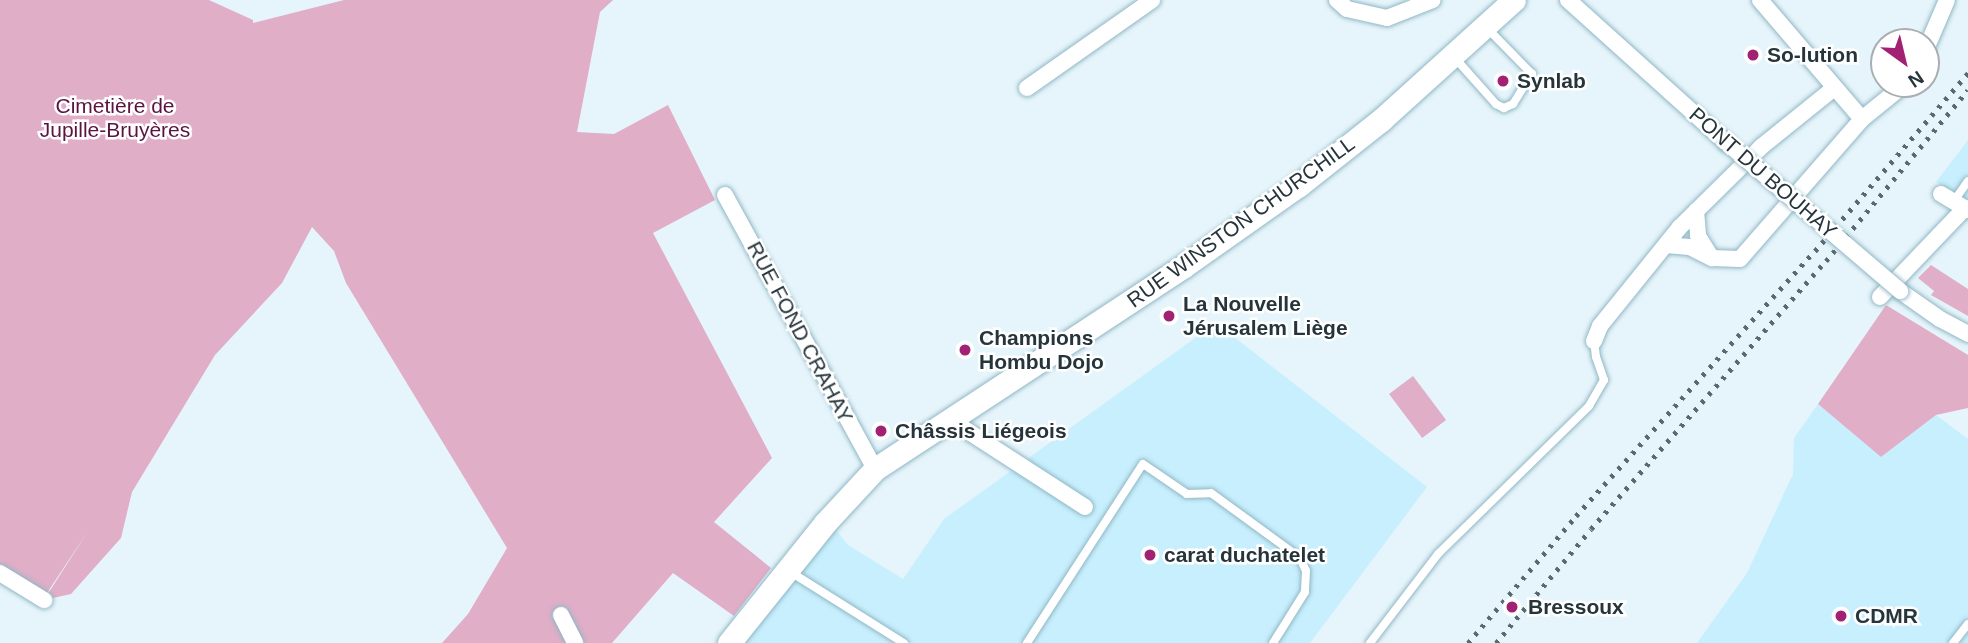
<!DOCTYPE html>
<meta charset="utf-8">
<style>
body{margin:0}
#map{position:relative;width:1968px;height:643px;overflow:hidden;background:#e6f5fb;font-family:Helvetica,sans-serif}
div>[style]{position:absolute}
.built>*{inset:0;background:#c8effd}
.green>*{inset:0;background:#e0aec7;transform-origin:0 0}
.roads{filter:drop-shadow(0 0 2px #91b7c5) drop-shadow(0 0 2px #91b7c5)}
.service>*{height:8px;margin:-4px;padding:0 4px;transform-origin:4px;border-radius:4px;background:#fff}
.minor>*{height:16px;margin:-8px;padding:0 8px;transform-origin:8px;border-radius:8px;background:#fff}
.secondary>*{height:23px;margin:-11.5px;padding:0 11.5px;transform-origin:11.5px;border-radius:11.5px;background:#fff}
.rail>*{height:5px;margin-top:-2.5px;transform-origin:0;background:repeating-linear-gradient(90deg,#5a696f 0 3.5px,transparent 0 10.5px)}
.bridges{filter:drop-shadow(0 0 2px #91b7c5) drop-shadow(0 0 2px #91b7c5)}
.minor-bridge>*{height:16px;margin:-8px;padding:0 8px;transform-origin:8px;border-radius:8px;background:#fff}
.dots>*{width:19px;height:19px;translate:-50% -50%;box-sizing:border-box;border:4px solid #fff;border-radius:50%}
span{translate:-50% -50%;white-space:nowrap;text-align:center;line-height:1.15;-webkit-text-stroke:5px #fff;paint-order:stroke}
.poi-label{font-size:21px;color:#26353b;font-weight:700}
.left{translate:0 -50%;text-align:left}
.park-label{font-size:21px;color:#5b1340}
.street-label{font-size:21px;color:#26353b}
.north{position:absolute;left:1870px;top:28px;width:70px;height:70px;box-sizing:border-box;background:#fff;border:2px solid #a8aeb1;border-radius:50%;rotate:146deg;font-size:19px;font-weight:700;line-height:28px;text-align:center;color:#26353b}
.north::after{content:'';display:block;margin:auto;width:24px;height:32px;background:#a12273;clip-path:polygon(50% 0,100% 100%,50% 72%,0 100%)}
</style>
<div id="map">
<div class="built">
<div style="clip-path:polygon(1968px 140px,1968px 199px,1936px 182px)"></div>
<div style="clip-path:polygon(1216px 323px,1427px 487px,1310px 643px,731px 643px,828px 520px,848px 545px,903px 579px,944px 519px)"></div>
<div style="clip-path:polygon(1818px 404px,1881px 457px,1936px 415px,1968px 439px,1968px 643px,1697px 643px,1747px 573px,1793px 474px,1794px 438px)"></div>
</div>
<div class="green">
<div style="clip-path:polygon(0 0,209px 0,253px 20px,253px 23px,344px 0,613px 0,600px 12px,577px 132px,614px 134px,668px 105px,715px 200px,653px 233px,772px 458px,714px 522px,771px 568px,734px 616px,673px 573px,612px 643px,442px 643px,468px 614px,507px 548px,346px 283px,334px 251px,312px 227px,282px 283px,215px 355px,132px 492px,121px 538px,71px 594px,44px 600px,88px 531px,47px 593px,0 565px)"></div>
<div style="clip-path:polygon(1931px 265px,1968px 289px,1968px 316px,1931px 295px,1934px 291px,1918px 278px)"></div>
<div style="clip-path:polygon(1886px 305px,1968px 355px,1968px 408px,1936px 415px,1881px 457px,1818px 404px)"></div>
<div style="left:1413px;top:376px;width:55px;height:30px;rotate:53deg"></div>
</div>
<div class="roads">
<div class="service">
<div style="left:1455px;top:58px;width:62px;rotate:48.3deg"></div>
<div style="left:1496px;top:104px;width:9px;rotate:27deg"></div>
<div style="left:1504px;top:108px;width:10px;rotate:-24deg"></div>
<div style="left:1513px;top:104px;width:36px;rotate:-58deg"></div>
<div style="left:1532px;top:74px;width:66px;rotate:-134.4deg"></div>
<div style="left:1954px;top:201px;width:24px;rotate:-55deg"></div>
<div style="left:789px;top:571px;width:136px;rotate:32.1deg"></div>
<div style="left:1027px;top:643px;width:213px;rotate:-57.1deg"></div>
<div style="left:1143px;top:464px;width:53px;rotate:34.3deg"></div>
<div style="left:1187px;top:494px;width:24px;rotate:-2deg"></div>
<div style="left:1211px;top:493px;width:110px;rotate:36.1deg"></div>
<div style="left:1300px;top:558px;width:14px;rotate:65deg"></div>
<div style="left:1306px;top:571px;width:21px;rotate:93deg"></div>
<div style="left:1305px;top:592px;width:60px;rotate:122.1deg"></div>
<div style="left:1370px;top:643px;width:112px;rotate:-52.6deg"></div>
<div style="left:1438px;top:554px;width:211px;rotate:-44.4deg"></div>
<div style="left:1589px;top:406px;width:30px;rotate:-60deg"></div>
<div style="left:1604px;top:380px;width:24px;rotate:-109deg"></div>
<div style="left:1596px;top:357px;width:16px;rotate:-97deg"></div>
<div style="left:1953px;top:643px;width:24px;rotate:-52deg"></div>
</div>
<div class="minor">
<div style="left:1337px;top:0;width:13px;rotate:42deg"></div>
<div style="left:1347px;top:9px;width:41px;rotate:12.7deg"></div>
<div style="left:1387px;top:18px;width:49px;rotate:-21.4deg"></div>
<div style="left:1568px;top:0;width:214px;rotate:42deg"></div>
<div style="left:1760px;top:0;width:157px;rotate:49.4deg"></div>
<div style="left:1926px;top:49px;width:53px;rotate:-66.8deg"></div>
<div style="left:1027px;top:88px;width:153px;rotate:-35.1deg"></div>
<div style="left:1941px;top:194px;width:31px;rotate:31deg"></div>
<div style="left:725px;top:195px;width:312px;rotate:61.3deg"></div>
<div style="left:1696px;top:211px;width:25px;rotate:85deg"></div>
<div style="left:1698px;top:236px;width:25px;rotate:58deg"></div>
<div style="left:1666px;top:245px;width:24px;rotate:5deg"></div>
<div style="left:1690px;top:247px;width:25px;rotate:27deg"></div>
<div style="left:1712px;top:258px;width:28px;rotate:2deg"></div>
<div style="left:1740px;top:259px;width:186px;rotate:-48.9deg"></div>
<div style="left:1862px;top:119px;width:55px;rotate:-39.1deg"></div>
<div style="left:1900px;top:291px;width:49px;rotate:35deg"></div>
<div style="left:1940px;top:319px;width:32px;rotate:28deg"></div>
<div style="left:1880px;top:297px;width:123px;rotate:-46.3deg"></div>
<div style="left:1594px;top:341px;width:16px;rotate:-68deg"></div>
<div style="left:1600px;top:326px;width:127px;rotate:-51.1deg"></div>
<div style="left:1680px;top:227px;width:114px;rotate:-44.6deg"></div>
<div style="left:1761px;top:147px;width:94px;rotate:-38.9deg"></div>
<div style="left:949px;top:419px;width:162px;rotate:32.9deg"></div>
<div style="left:0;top:573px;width:52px;rotate:31.5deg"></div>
<div style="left:561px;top:615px;width:31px;rotate:63deg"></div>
</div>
<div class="secondary">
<div style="left:729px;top:643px;width:154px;rotate:-51.3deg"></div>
<div style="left:825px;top:523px;width:74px;rotate:-47.2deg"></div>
<div style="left:875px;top:469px;width:370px;rotate:-33.3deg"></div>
<div style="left:1184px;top:266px;width:141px;rotate:-35.2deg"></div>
<div style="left:1299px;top:185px;width:105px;rotate:-38.4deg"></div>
<div style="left:1381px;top:120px;width:179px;rotate:-42.1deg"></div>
</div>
</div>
<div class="rail">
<div style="left:1468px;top:643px;width:167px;rotate:-49.6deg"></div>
<div style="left:1576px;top:516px;width:357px;rotate:-48deg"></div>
<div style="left:1815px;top:251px;width:235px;rotate:-49.3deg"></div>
<div style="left:1496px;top:643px;width:148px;rotate:-50.2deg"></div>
<div style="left:1591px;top:529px;width:356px;rotate:-48.8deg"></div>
<div style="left:1826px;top:261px;width:222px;rotate:-50.3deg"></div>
</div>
<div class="bridges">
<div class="minor-bridge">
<div style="left:1727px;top:143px;width:228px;rotate:40.5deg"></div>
</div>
</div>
<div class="dots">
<div style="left:1753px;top:55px;background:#a12273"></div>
<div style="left:1503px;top:81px;background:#a12273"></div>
<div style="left:1169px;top:316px;background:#a12273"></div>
<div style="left:965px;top:350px;background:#a12273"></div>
<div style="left:881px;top:431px;background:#a12273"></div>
<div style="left:1150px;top:555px;background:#a12273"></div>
<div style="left:1512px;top:607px;background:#a12273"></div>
<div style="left:1841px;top:616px;background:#a12273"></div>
</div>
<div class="poi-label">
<span class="left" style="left:1767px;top:55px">So-lution</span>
<span class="left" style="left:1517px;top:81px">Synlab</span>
<span class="left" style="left:1183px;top:316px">La Nouvelle<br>Jérusalem Liège</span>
<span class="left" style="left:979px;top:350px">Champions<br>Hombu Dojo</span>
<span class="left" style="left:895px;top:431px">Châssis Liégeois</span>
<span class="left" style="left:1164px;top:555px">carat duchatelet</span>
<span class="left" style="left:1528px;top:607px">Bressoux</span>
<span class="left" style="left:1855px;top:616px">CDMR</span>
</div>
<div class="park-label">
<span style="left:115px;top:118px">Cimetière de<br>Jupille-Bruyères</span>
</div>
<div class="street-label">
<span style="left:1763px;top:173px;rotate:41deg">PONT DU BOUHAY</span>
<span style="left:1241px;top:222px;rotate:-36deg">RUE WINSTON CHURCHILL</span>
<span style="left:800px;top:332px;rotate:62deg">RUE FOND CRAHAY</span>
</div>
<div class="north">N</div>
</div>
